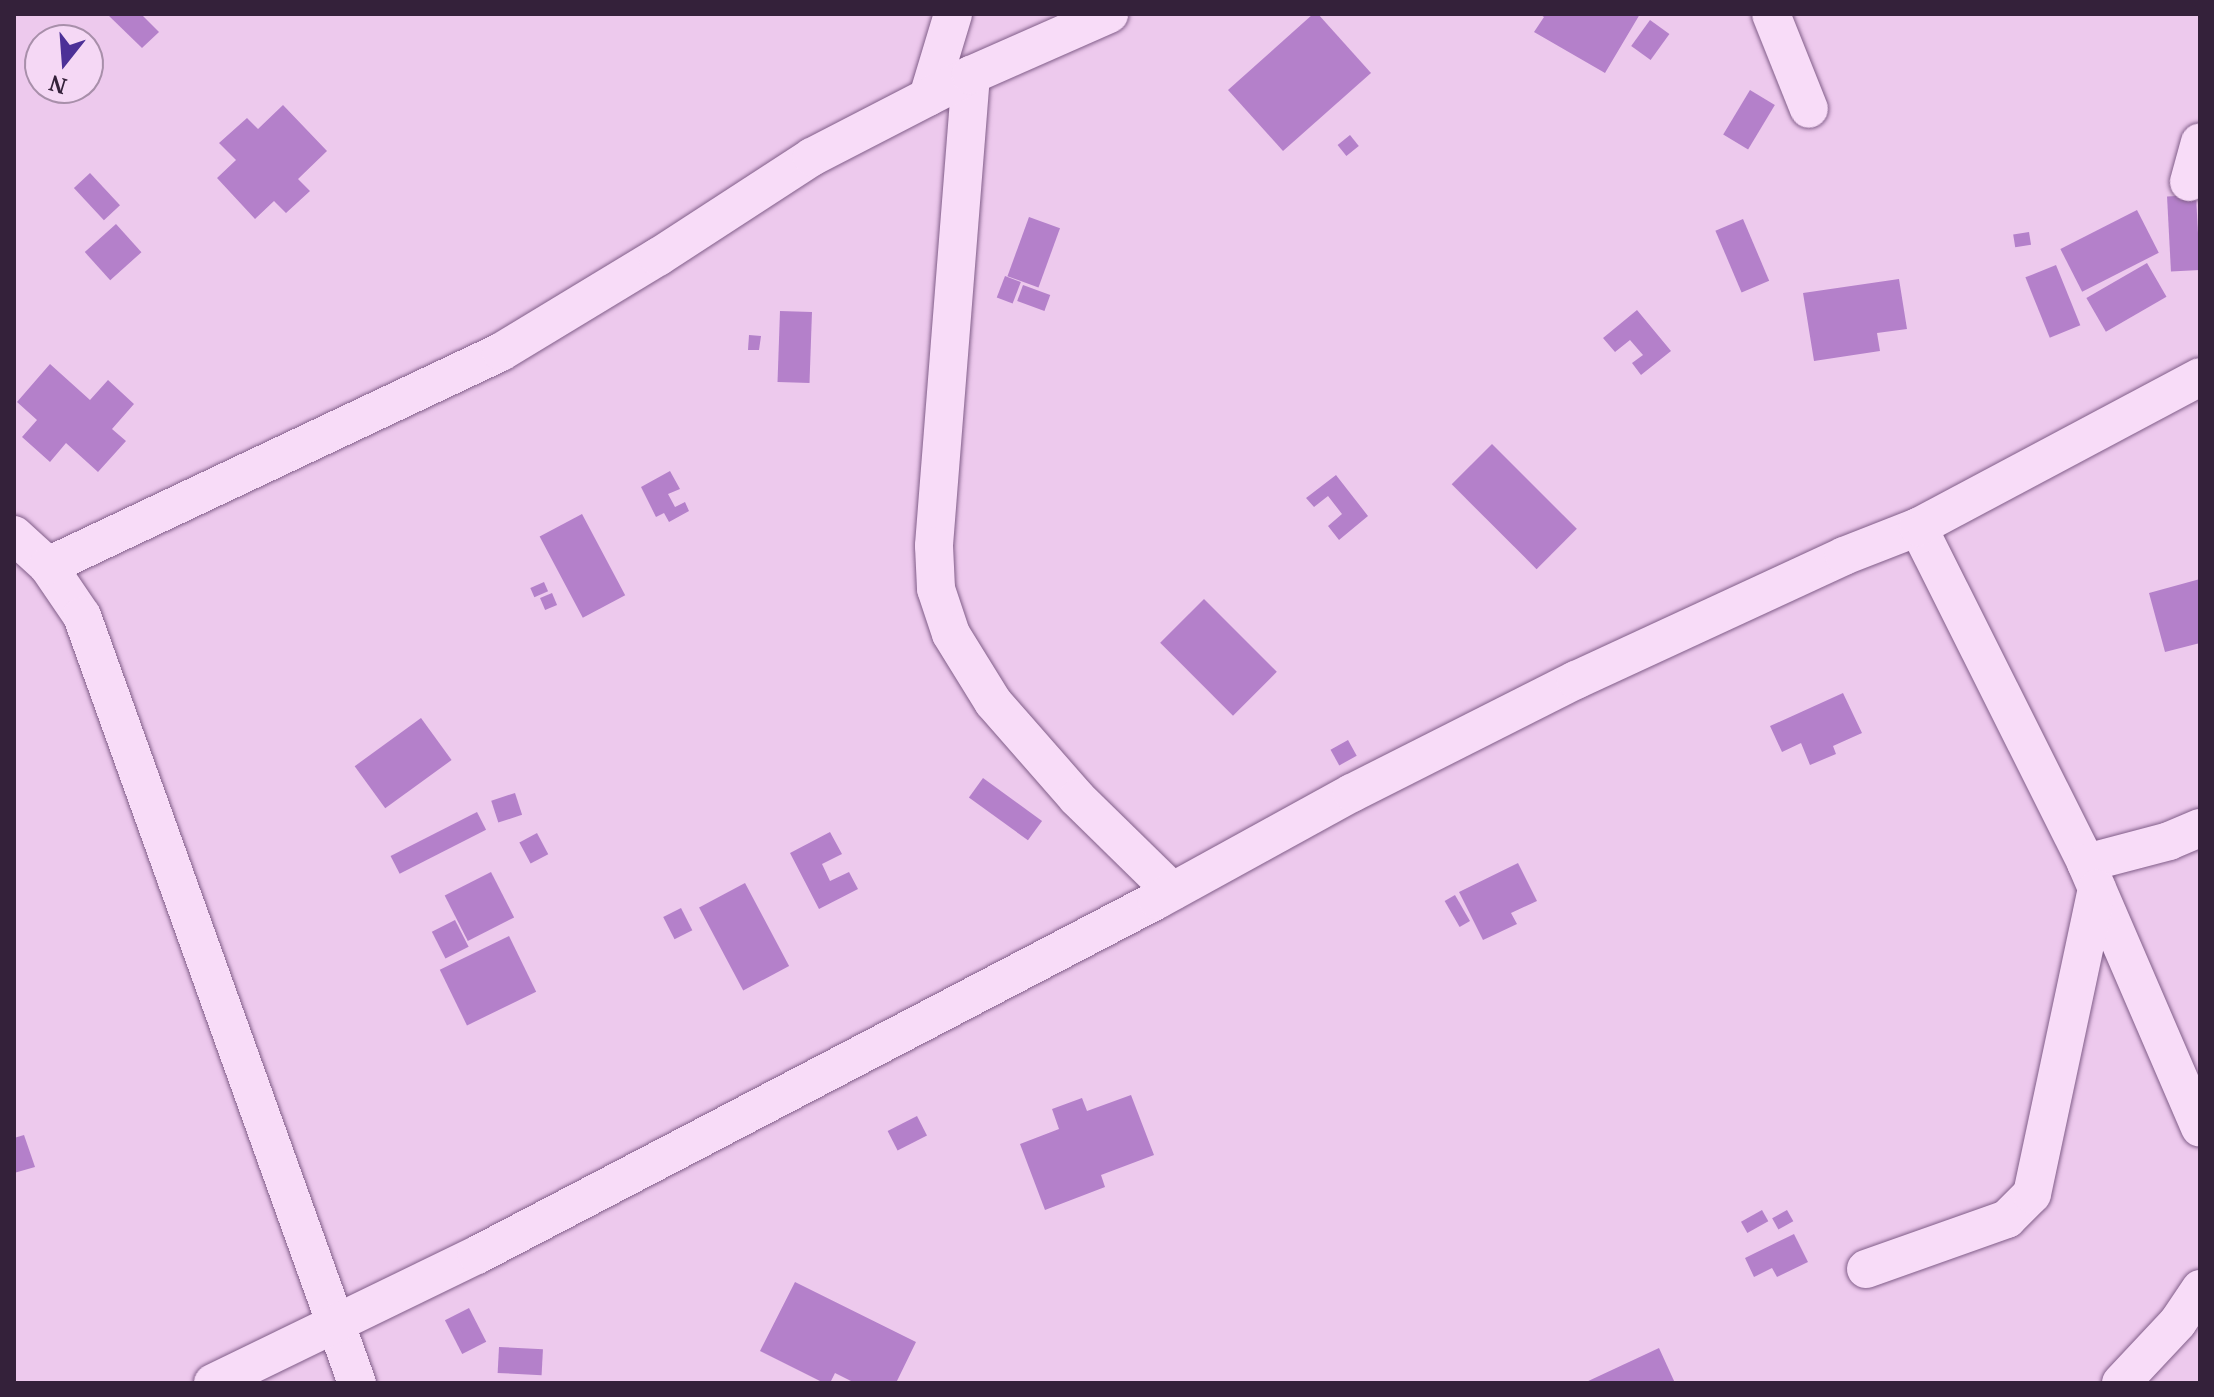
<!DOCTYPE html>
<style>
body{margin:0}
#map{position:relative;width:2214px;height:1397px;overflow:hidden;background:#edc9ed;font-family:"PT Serif",serif}
div>[style]{position:absolute}
.building>*{inset:0;background:#b480ca;transform-origin:0 0}
.roads{filter:drop-shadow(0 0 2px #815e89) drop-shadow(0 0 2px #815e89)}
.street>*{height:38px;margin:-19px;padding:0 19px;transform-origin:19px;border-radius:19px;background:#f8dcf8}
span{translate:-50% -50%;white-space:nowrap;text-align:center;line-height:1.15;-webkit-text-stroke:6px #f5d8f5;paint-order:stroke}
.frame{position:absolute;inset:0;border:16px solid #34213a;pointer-events:none}
.north{position:absolute;left:24px;top:24px;width:80px;height:80px;box-sizing:border-box;background:#f5d8f5;border:2px solid #a88faa;border-radius:50%;rotate:197deg;font-size:22px;font-weight:700;line-height:32px;text-align:center;color:#34213a}
.north::after{content:'';display:block;margin:auto;width:28px;height:36px;background:#4c3097;clip-path:polygon(50% 0,100% 100%,50% 72%,0 100%)}
</style>
<div id="map">
<div class="building">
<div style="clip-path:polygon(107px 14px,141px 14px,159px 32px,142px 48px)"></div>
<div style="clip-path:polygon(1313px 14px,1318px 14px,1371px 73px,1283px 151px,1228px 90px)"></div>
<div style="clip-path:polygon(1539px 14px,1640px 14px,1605px 73px,1534px 32px,1544px 17px)"></div>
<div style="left:1650px;top:20px;width:24px;height:32px;rotate:36deg"></div>
<div style="left:1750px;top:90px;width:29px;height:52px;rotate:31deg"></div>
<div style="clip-path:polygon(283px 105px,327px 151px,298px 179px,310px 191px,286px 213px,274px 201px,255px 219px,217px 178px,236px 160px,219px 143px,247px 118px,258px 129px)"></div>
<div style="left:1350px;top:135px;width:14px;height:16px;rotate:51deg"></div>
<div style="left:90px;top:173px;width:44px;height:22px;rotate:47deg"></div>
<div style="left:2196px;top:195px;width:75px;height:29px;rotate:87deg"></div>
<div style="left:2137px;top:210px;width:48px;height:86px;rotate:63deg"></div>
<div style="left:1029px;top:217px;width:33px;height:63px;rotate:20deg"></div>
<div style="left:1743px;top:219px;width:67px;height:30px;rotate:67deg"></div>
<div style="left:116px;top:224px;width:38px;height:42px;rotate:48deg"></div>
<div style="left:2029px;top:232px;width:13px;height:16px;rotate:81deg"></div>
<div style="left:2147px;top:263px;width:39px;height:70px;rotate:60deg"></div>
<div style="left:2056px;top:265px;width:65px;height:33px;rotate:68deg"></div>
<div style="left:1005px;top:276px;width:17px;height:23px;rotate:21deg"></div>
<div style="clip-path:polygon(1899px 279px,1907px 329px,1877px 333px,1880px 351px,1814px 361px,1803px 293px)"></div>
<div style="left:1023px;top:285px;width:29px;height:17px;rotate:20deg"></div>
<div style="clip-path:polygon(1637px 310px,1671px 351px,1641px 375px,1632px 363px,1643px 355px,1630px 340px,1615px 352px,1603px 338px)"></div>
<div style="left:780px;top:311px;width:32px;height:71px;rotate:2deg"></div>
<div style="clip-path:polygon(749px 335px,761px 336px,759px 350px,748px 350px)"></div>
<div style="clip-path:polygon(50px 364px,90px 400px,108px 380px,134px 404px,112px 429px,126px 441px,98px 472px,66px 443px,50px 462px,22px 437px,37px 420px,17px 402px)"></div>
<div style="left:1492px;top:444px;width:120px;height:57px;rotate:45deg"></div>
<div style="clip-path:polygon(670px 471px,680px 489px,668px 494px,675px 507px,685px 502px,689px 511px,669px 522px,664px 513px,656px 517px,641px 487px)"></div>
<div style="clip-path:polygon(1336px 475px,1368px 516px,1339px 540px,1328px 526px,1342px 514px,1328px 496px,1314px 507px,1306px 498px)"></div>
<div style="left:582px;top:514px;width:92px;height:48px;rotate:62deg"></div>
<div style="clip-path:polygon(2200px 579px,2200px 643px,2165px 652px,2149px 593px)"></div>
<div style="left:544px;top:582px;width:10px;height:15px;rotate:66deg"></div>
<div style="left:552px;top:593px;width:13px;height:13px;rotate:67deg"></div>
<div style="left:1204px;top:599px;width:103px;height:62px;rotate:45deg"></div>
<div style="clip-path:polygon(1843px 693px,1862px 733px,1833px 746px,1836px 754px,1810px 765px,1801px 743px,1782px 752px,1770px 726px)"></div>
<div style="left:421px;top:718px;width:52px;height:82px;rotate:54deg"></div>
<div style="left:1348px;top:740px;width:18px;height:20px;rotate:61deg"></div>
<div style="left:983px;top:778px;width:73px;height:24px;rotate:36deg"></div>
<div style="left:515px;top:793px;width:23px;height:25px;rotate:72deg"></div>
<div style="left:477px;top:812px;width:20px;height:97px;rotate:63deg"></div>
<div style="clip-path:polygon(830px 832px,842px 854px,822px 864px,830px 881px,849px 872px,858px 889px,819px 909px,790px 853px)"></div>
<div style="left:537px;top:833px;width:24px;height:20px;rotate:62deg"></div>
<div style="clip-path:polygon(1518px 863px,1537px 901px,1511px 913px,1517px 924px,1483px 940px,1459px 892px)"></div>
<div style="left:491px;top:872px;width:51px;height:52px;rotate:63deg"></div>
<div style="left:745px;top:883px;width:94px;height:52px;rotate:62deg"></div>
<div style="left:1455px;top:895px;width:30px;height:12px;rotate:60deg"></div>
<div style="left:681px;top:908px;width:25px;height:20px;rotate:63deg"></div>
<div style="left:455px;top:920px;width:30px;height:26px;rotate:63deg"></div>
<div style="left:509px;top:936px;width:62px;height:77px;rotate:64deg"></div>
<div style="clip-path:polygon(1131px 1095px,1154px 1155px,1101px 1175px,1105px 1187px,1045px 1210px,1020px 1144px,1059px 1129px,1052px 1109px,1082px 1098px,1087px 1111px)"></div>
<div style="left:917px;top:1116px;width:22px;height:33px;rotate:63deg"></div>
<div style="clip-path:polygon(24px 1135px,35px 1167px,14px 1173px,14px 1138px)"></div>
<div style="left:1762px;top:1210px;width:13px;height:24px;rotate:61deg"></div>
<div style="left:1787px;top:1210px;width:13px;height:17px;rotate:61deg"></div>
<div style="clip-path:polygon(1794px 1234px,1808px 1262px,1777px 1277px,1772px 1268px,1754px 1277px,1745px 1258px)"></div>
<div style="clip-path:polygon(795px 1282px,916px 1342px,896px 1383px,855px 1383px,835px 1373px,830px 1383px,824px 1383px,760px 1351px)"></div>
<div style="left:469px;top:1308px;width:38px;height:27px;rotate:63deg"></div>
<div style="left:499px;top:1347px;width:44px;height:26px;rotate:3deg"></div>
<div style="clip-path:polygon(1659px 1348px,1675px 1383px,1584px 1383px)"></div>
</div>
<div class="roads">
<div class="street">
<div style="left:1771px;top:14px;width:102px;rotate:68.2deg"></div>
<div style="left:971px;top:75px;width:472px;rotate:94.5deg"></div>
<div style="left:934px;top:546px;width:43px;rotate:87.3deg"></div>
<div style="left:936px;top:589px;width:47px;rotate:71.6deg"></div>
<div style="left:951px;top:634px;width:80px;rotate:58.3deg"></div>
<div style="left:993px;top:702px;width:128px;rotate:48.8deg"></div>
<div style="left:1077px;top:798px;width:133px;rotate:44.4deg"></div>
<div style="left:928px;top:97px;width:87px;rotate:-73.2deg"></div>
<div style="left:2189px;top:182px;width:41px;rotate:-74.6deg"></div>
<div style="left:1918px;top:527px;width:376px;rotate:63.4deg"></div>
<div style="left:2086px;top:863px;width:288px;rotate:66.7deg"></div>
<div style="left:14px;top:535px;width:46px;rotate:42.4deg"></div>
<div style="left:48px;top:566px;width:60px;rotate:55.8deg"></div>
<div style="left:82px;top:616px;width:815px;rotate:70.28deg"></div>
<div style="left:48px;top:566px;width:501px;rotate:-25.29deg"></div>
<div style="left:501px;top:352px;width:184px;rotate:-31.2deg"></div>
<div style="left:658px;top:257px;width:184px;rotate:-33deg"></div>
<div style="left:812px;top:157px;width:179px;rotate:-27.3deg"></div>
<div style="left:971px;top:75px;width:151px;rotate:-23.8deg"></div>
<div style="left:2086px;top:863px;width:86px;rotate:-14.8deg"></div>
<div style="left:2169px;top:841px;width:34px;rotate:-23deg"></div>
<div style="left:1866px;top:1269px;width:150px;rotate:-19.5deg"></div>
<div style="left:2007px;top:1219px;width:35px;rotate:-45deg"></div>
<div style="left:2032px;top:1194px;width:312px;rotate:-78deg"></div>
<div style="left:213px;top:1383px;width:293px;rotate:-25.9deg"></div>
<div style="left:477px;top:1255px;width:767px;rotate:-27.57deg"></div>
<div style="left:1157px;top:900px;width:222px;rotate:-28.8deg"></div>
<div style="left:1352px;top:793px;width:251px;rotate:-26.8deg"></div>
<div style="left:1576px;top:680px;width:295px;rotate:-24.8deg"></div>
<div style="left:1844px;top:556px;width:79px;rotate:-21.4deg"></div>
<div style="left:1918px;top:527px;width:319px;rotate:-28deg"></div>
<div style="left:2121px;top:1383px;width:83px;rotate:-46.9deg"></div>
<div style="left:2178px;top:1322px;width:40px;rotate:-56deg"></div>
</div>
</div>
<div class="frame"></div>
<div class="north">N</div>
</div>
